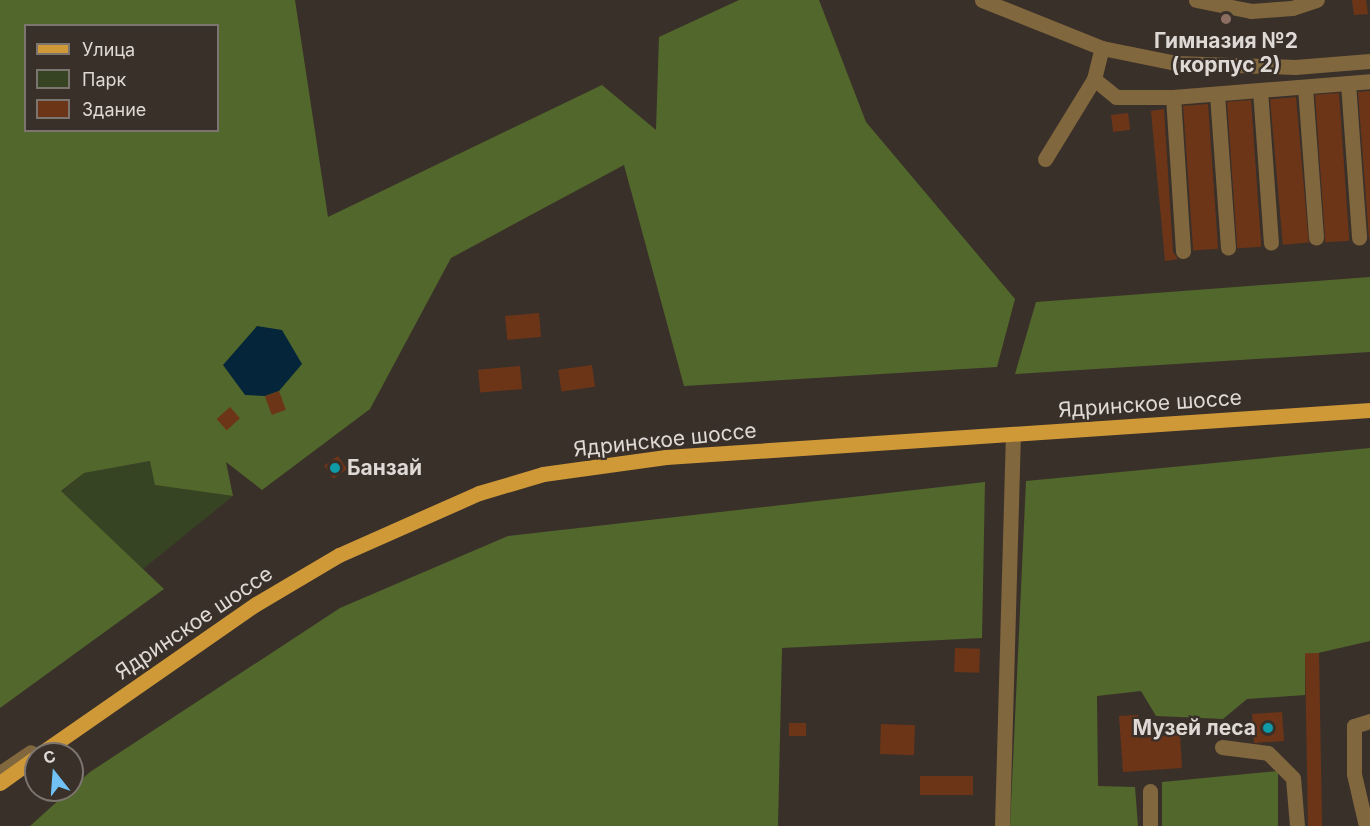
<!DOCTYPE html>
<meta charset="utf-8">
<style>
body{margin:0}
#map{position:relative;width:1370px;height:826px;overflow:hidden;background:#3a302a;font-family:Inter,sans-serif}
div>[style]{position:absolute}
.green>*{inset:0;background:#374423}
.forest>*{inset:0;background:#52672b}
.water>*{inset:0;background:#05253a}
.building>*{inset:0;background:#6d3517;transform-origin:0 0}
.minor>*{height:15px;margin:-7.5px;padding:0 7.5px;transform-origin:7.5px;border-radius:7.5px;background:#81673d}
.major>*{height:15px;margin:-7.5px;padding:0 7.5px;transform-origin:7.5px;border-radius:7.5px;background:#cf9938}
.dots>*{width:16px;height:16px;translate:-50% -50%;box-sizing:border-box;border:3px solid #3a302a;border-radius:50%}
span{translate:-50% -50%;white-space:nowrap;text-align:center;line-height:1.15;-webkit-text-stroke:4.5px #3a302a;paint-order:stroke}
.poi-label{font-size:21px;color:#dfd9d5;font-weight:700}
.left{translate:0 -50%;text-align:left}
.right{translate:-100% -50%;text-align:right}
.street-label{font-size:21px;color:#dfd9d5}
.legend{position:absolute;left:24px;top:24px;width:195px;height:108px;box-sizing:border-box;background:#3a302a;border:2px solid #7c746e;margin:0;padding:8px 10px;list-style:none;font-size:18px;color:#dfd9d5}
.legend li{display:flex;align-items:center;gap:12px;height:30px}
.legend b{width:30px;border:2px solid #7c746e}
.north{position:absolute;left:24px;top:742px;width:60px;height:60px;box-sizing:border-box;background:#3a302a;border:2px solid #7c746e;border-radius:50%;rotate:343deg;font-size:16px;font-weight:700;line-height:24px;text-align:center;color:#dfd9d5}
.north::after{content:'';display:block;margin:auto;width:21px;height:27px;background:#71c1f5;clip-path:polygon(50% 0,100% 100%,50% 72%,0 100%)}
</style>
<div id="map">
<div class="green">
<div style="clip-path:polygon(151px 461px,156px 485px,233px 496px,143px 569px,61px 492px,84px 473px)"></div>
</div>
<div class="forest">
<div style="clip-path:polygon(evenodd,0 0,295px 0,328px 217px,602px 85px,656px 130px,659px 37px,739px 0,819px 0,866px 122px,1015px 299px,997px 367px,684px 386px,624px 165px,451px 258px,370px 409px,262px 490px,226px 462px,233px 496px,155px 485px,150px 461px,84px 473px,61px 491px,164px 589px,0 708px,0 0,26px 26px,218px 26px,218px 130px,26px 130px,26px 26px)"></div>
<div style="clip-path:polygon(1370px 277px,1370px 352px,1015px 374px,1036px 302px)"></div>
<div style="clip-path:polygon(1370px 448px,1370px 641px,1305px 656px,1305px 695px,1247px 699px,1223px 719px,1156px 716px,1141px 691px,1097px 696px,1098px 786px,1135px 787px,1138px 826px,1010px 826px,1026px 481px)"></div>
<div style="clip-path:polygon(985px 482px,982px 638px,782px 648px,778px 826px,30px 826px,90px 772px,340px 608px,508px 536px)"></div>
<div style="clip-path:polygon(1278px 771px,1278px 826px,1162px 826px,1162px 782px)"></div>
</div>
<div class="water">
<div style="clip-path:polygon(257px 326px,282px 330px,302px 364px,279px 391px,265px 396px,245px 395px,223px 365px)"></div>
</div>
<div class="building">
<div style="clip-path:polygon(1352px 0,1366px 0,1368px 14px,1354px 15px)"></div>
<div style="clip-path:polygon(1370px 91px,1370px 239px,1369px 239px,1358px 92px)"></div>
<div style="left:1339px;top:93px;width:148px;height:24px;rotate:86deg"></div>
<div style="left:1296px;top:97px;width:146px;height:26px;rotate:85deg"></div>
<div style="left:1251px;top:100px;width:147px;height:24px;rotate:86deg"></div>
<div style="left:1208px;top:104px;width:145px;height:25px;rotate:86deg"></div>
<div style="clip-path:polygon(1164px 109px,1173px 252px,1178px 259px,1165px 261px,1151px 111px)"></div>
<div style="left:1128px;top:113px;width:17px;height:17px;rotate:83deg"></div>
<div style="left:539px;top:313px;width:24px;height:34px;rotate:85deg"></div>
<div style="left:592px;top:365px;width:22px;height:34px;rotate:82deg"></div>
<div style="left:520px;top:366px;width:23px;height:42px;rotate:85deg"></div>
<div style="left:279px;top:391px;width:20px;height:15px;rotate:70deg"></div>
<div style="left:230px;top:407px;width:15px;height:18px;rotate:48deg"></div>
<div style="left:338px;top:456px;width:16px;height:17px;rotate:55deg"></div>
<div style="left:955px;top:648px;width:25px;height:24px;rotate:2deg"></div>
<div style="left:1319px;top:653px;width:173px;height:14px;rotate:89deg"></div>
<div style="left:1282px;top:712px;width:29px;height:30px;rotate:86deg"></div>
<div style="clip-path:polygon(1138px 715px,1139px 738px,1180px 735px,1182px 768px,1123px 772px,1119px 716px)"></div>
<div style="left:789px;top:723px;width:17px;height:13px"></div>
<div style="left:881px;top:724px;width:34px;height:30px;rotate:2deg"></div>
<div style="left:973px;top:776px;width:19px;height:53px;rotate:90deg"></div>
</div>
<div class="minor">
<div style="left:982px;top:0;width:129px;rotate:21.8deg"></div>
<div style="left:1102px;top:48px;width:76px;rotate:11.5deg"></div>
<div style="left:1176px;top:63px;width:119px;rotate:1.9deg"></div>
<div style="left:1295px;top:67px;width:75px;rotate:-4.6deg"></div>
<div style="left:1196px;top:0;width:56px;rotate:11.3deg"></div>
<div style="left:1251px;top:11px;width:41px;rotate:-4.2deg"></div>
<div style="left:1292px;top:8px;width:26px;rotate:-18deg"></div>
<div style="left:1094px;top:79px;width:28px;rotate:39deg"></div>
<div style="left:1116px;top:97px;width:57px"></div>
<div style="left:1348px;top:83px;width:155px;rotate:85.9deg"></div>
<div style="left:1305px;top:87px;width:151px;rotate:85.8deg"></div>
<div style="left:1260px;top:90px;width:153px;rotate:85.9deg"></div>
<div style="left:1217px;top:94px;width:154px;rotate:85.9deg"></div>
<div style="left:1045px;top:159px;width:94px;rotate:-58.5deg"></div>
<div style="left:1094px;top:79px;width:32px;rotate:-76deg"></div>
<div style="left:1183px;top:251px;width:154px;rotate:-93.7deg"></div>
<div style="left:1173px;top:97px;width:198px;rotate:-4.6deg"></div>
<div style="left:1222px;top:747px;width:46px;rotate:7.4deg"></div>
<div style="left:1268px;top:753px;width:35px;rotate:45deg"></div>
<div style="left:1293px;top:778px;width:48px;rotate:85.2deg"></div>
<div style="left:0;top:773px;width:37px;rotate:-34deg"></div>
<div style="left:1150px;top:791px;width:35px;rotate:90deg"></div>
<div style="left:1002px;top:826px;width:390px;rotate:-88.4deg"></div>
<div style="left:1366px;top:826px;width:53px;rotate:-103deg"></div>
<div style="left:1354px;top:774px;width:48px;rotate:-90deg"></div>
<div style="left:1354px;top:726px;width:17px;rotate:-17deg"></div>
</div>
<div class="major">
<div style="left:40px;top:754px;width:263px;rotate:-34.8deg"></div>
<div style="left:256px;top:604px;width:96px;rotate:-30.6deg"></div>
<div style="left:339px;top:555px;width:153px;rotate:-23.9deg"></div>
<div style="left:479px;top:493px;width:67px;rotate:-16.5deg"></div>
<div style="left:543px;top:474px;width:124px;rotate:-7.9deg"></div>
<div style="left:666px;top:457px;width:706px;rotate:-3.82deg"></div>
<div style="left:0;top:783px;width:44px;rotate:-35.8deg"></div>
</div>
<div class="dots">
<div style="left:1226px;top:19px;background:#8d6e63"></div>
<div style="left:335px;top:468px;background:#0f9aa8"></div>
<div style="left:1268px;top:728px;background:#0f9aa8"></div>
</div>
<div class="poi-label">
<span style="left:1226px;top:53px">Гимназия №2<br>(корпус 2)</span>
<span class="left" style="left:347px;top:468px">Банзай</span>
<span class="right" style="left:1256px;top:728px">Музей леса</span>
</div>
<div class="street-label">
<span style="left:1150px;top:404px;rotate:-4deg">Ядринское шоссе</span>
<span style="left:665px;top:440px;rotate:-6deg">Ядринское шоссе</span>
<span style="left:194px;top:623px;rotate:-34deg">Ядринское шоссе</span>
</div>
<ul class="legend">
<li><b style="height:8px;background:#cf9938"></b>Улица</li>
<li><b style="height:16px;background:#374423"></b>Парк</li>
<li><b style="height:16px;background:#6d3517"></b>Здание</li>
</ul>
<div class="north">С</div>
</div>
